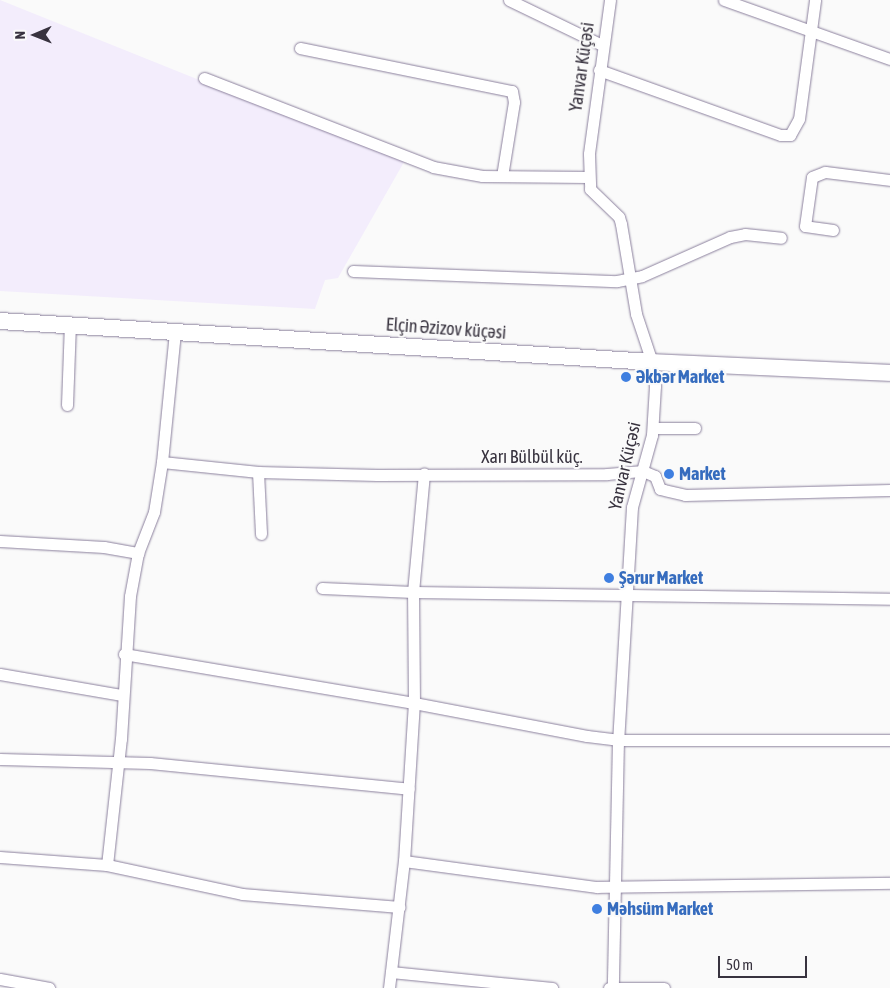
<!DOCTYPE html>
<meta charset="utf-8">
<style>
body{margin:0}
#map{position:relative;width:890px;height:988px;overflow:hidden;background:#fafafa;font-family:"Asap Condensed",sans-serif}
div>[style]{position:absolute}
.built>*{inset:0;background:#f3edfc}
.roads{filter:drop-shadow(0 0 1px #8b809d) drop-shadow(0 0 1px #8b809d)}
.street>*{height:11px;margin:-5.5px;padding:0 5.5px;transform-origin:5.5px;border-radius:5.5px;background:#fff}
.secondary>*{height:16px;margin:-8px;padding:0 8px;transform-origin:8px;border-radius:8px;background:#fff}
.dots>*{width:14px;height:14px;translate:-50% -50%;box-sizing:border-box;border:2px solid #fafafa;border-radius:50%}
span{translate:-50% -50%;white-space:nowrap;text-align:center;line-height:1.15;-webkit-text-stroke:4.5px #fafafa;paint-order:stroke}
.street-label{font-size:18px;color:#38333f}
.shop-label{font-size:18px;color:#366cbe;font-weight:700}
.left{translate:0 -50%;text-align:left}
.north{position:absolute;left:10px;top:10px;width:50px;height:50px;-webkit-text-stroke:4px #fafafa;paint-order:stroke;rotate:269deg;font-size:14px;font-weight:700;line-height:20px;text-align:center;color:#38333f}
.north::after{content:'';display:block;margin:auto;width:18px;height:22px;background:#38333f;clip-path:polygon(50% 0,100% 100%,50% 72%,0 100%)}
.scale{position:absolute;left:718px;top:956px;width:89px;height:22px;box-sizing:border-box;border:2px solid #38333f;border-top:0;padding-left:6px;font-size:15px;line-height:18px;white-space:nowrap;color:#38333f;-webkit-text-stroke:4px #fafafa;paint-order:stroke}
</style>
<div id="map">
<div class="built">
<div style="clip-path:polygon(0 0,404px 162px,338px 278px,325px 280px,315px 309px,0 291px)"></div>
</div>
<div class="roads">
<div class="street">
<div style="left:509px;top:0;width:103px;rotate:25.8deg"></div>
<div style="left:610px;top:0;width:155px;rotate:97.8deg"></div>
<div style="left:589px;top:154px;width:35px;rotate:88deg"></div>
<div style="left:590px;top:189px;width:40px;rotate:44deg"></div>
<div style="left:619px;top:217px;width:7px;rotate:74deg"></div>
<div style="left:621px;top:224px;width:91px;rotate:80.5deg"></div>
<div style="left:636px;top:314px;width:51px;rotate:71.6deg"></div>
<div style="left:652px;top:362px;width:24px;rotate:83deg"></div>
<div style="left:655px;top:386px;width:49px;rotate:93.5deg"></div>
<div style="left:652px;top:435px;width:75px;rotate:105.5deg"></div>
<div style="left:632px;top:507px;width:233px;rotate:93.4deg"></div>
<div style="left:618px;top:740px;width:248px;rotate:91.2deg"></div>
<div style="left:724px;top:0;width:176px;rotate:19.6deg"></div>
<div style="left:300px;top:48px;width:216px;rotate:11.5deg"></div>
<div style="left:512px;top:91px;width:11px;rotate:80deg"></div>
<div style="left:514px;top:102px;width:75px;rotate:99.2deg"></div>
<div style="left:599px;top:70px;width:193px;rotate:19.7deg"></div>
<div style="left:781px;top:135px;width:9px"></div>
<div style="left:790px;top:135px;width:18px;rotate:-61deg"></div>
<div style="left:799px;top:119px;width:120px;rotate:-82.3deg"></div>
<div style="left:204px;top:78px;width:246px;rotate:21.2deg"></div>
<div style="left:433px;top:167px;width:50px;rotate:10.4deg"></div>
<div style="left:482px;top:176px;width:106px;rotate:0.5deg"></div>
<div style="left:833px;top:230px;width:28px;rotate:-172deg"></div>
<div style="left:805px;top:226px;width:49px;rotate:-81.9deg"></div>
<div style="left:812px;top:177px;width:14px;rotate:-21deg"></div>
<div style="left:825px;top:172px;width:65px;rotate:7deg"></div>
<div style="left:353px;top:271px;width:264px;rotate:2.2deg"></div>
<div style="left:617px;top:281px;width:25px;rotate:-11deg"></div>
<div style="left:642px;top:276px;width:96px;rotate:-23.9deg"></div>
<div style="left:730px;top:237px;width:15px;rotate:-11deg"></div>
<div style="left:745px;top:234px;width:36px;rotate:6deg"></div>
<div style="left:67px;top:405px;width:80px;rotate:-87.9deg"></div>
<div style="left:653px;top:428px;width:42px"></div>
<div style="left:162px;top:462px;width:97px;rotate:5.9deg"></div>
<div style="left:258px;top:472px;width:119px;rotate:1.4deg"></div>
<div style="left:377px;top:475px;width:230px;rotate:-0.2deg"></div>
<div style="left:607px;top:474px;width:36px;rotate:-5deg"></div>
<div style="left:643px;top:471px;width:13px;rotate:23deg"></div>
<div style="left:655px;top:476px;width:14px;rotate:69deg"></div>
<div style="left:660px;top:489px;width:26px;rotate:13deg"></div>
<div style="left:685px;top:495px;width:205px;rotate:-1.4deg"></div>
<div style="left:258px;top:472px;width:62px;rotate:87.2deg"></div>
<div style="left:0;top:541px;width:104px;rotate:3.3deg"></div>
<div style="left:104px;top:547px;width:35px;rotate:10deg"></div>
<div style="left:322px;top:588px;width:91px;rotate:2.5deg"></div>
<div style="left:413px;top:592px;width:477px;rotate:0.8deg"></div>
<div style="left:124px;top:654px;width:294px;rotate:9.6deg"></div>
<div style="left:414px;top:703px;width:176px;rotate:10.8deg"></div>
<div style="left:587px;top:736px;width:31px;rotate:7deg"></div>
<div style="left:618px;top:740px;width:272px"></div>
<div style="left:0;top:674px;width:124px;rotate:9.8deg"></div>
<div style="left:0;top:759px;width:150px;rotate:1.5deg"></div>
<div style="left:150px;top:763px;width:260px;rotate:5.7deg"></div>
<div style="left:0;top:857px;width:107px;rotate:4.3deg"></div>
<div style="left:107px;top:865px;width:138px;rotate:12.1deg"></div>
<div style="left:242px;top:894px;width:158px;rotate:4.7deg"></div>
<div style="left:404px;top:861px;width:195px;rotate:7.7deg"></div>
<div style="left:597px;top:887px;width:293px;rotate:-0.8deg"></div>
<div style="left:107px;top:865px;width:127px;rotate:-83.7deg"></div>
<div style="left:121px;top:739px;width:143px;rotate:-86.4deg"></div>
<div style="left:130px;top:596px;width:44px;rotate:-79.5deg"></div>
<div style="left:138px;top:553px;width:44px;rotate:-68.7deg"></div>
<div style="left:154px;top:512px;width:51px;rotate:-80.9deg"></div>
<div style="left:162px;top:462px;width:131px;rotate:-84.3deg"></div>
<div style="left:391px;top:972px;width:162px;rotate:5.7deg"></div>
<div style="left:0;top:979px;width:50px;rotate:10.4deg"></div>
<div style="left:389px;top:988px;width:128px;rotate:-83.3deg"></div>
<div style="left:404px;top:861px;width:158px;rotate:-86.4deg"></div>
<div style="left:414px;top:703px;width:111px;rotate:-90.5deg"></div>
<div style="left:413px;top:592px;width:119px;rotate:-84.7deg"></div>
<div style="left:609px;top:988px;width:55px"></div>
</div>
<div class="secondary">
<div style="left:0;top:321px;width:653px;rotate:3.6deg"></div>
<div style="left:652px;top:362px;width:238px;rotate:2.6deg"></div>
</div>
</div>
<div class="dots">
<div style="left:626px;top:377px;background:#3f7fe0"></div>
<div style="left:669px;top:474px;background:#3f7fe0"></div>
<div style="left:609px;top:578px;background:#3f7fe0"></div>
<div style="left:597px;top:909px;background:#3f7fe0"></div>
</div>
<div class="street-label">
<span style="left:582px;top:67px;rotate:-82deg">Yanvar Küçəsi</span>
<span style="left:446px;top:329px;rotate:4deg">Elçin Əzizov küçəsi</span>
<span style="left:532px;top:457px">Xarı Bülbül küç.</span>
<span style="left:625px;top:466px;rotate:-77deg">Yanvar Küçəsi</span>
</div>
<div class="shop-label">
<span class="left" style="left:636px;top:377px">Əkbər Market</span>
<span class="left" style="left:679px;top:474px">Market</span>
<span class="left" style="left:619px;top:578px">Şərur Market</span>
<span class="left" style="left:607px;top:909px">Məhsüm Market</span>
</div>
<div class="north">N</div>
<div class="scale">50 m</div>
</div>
